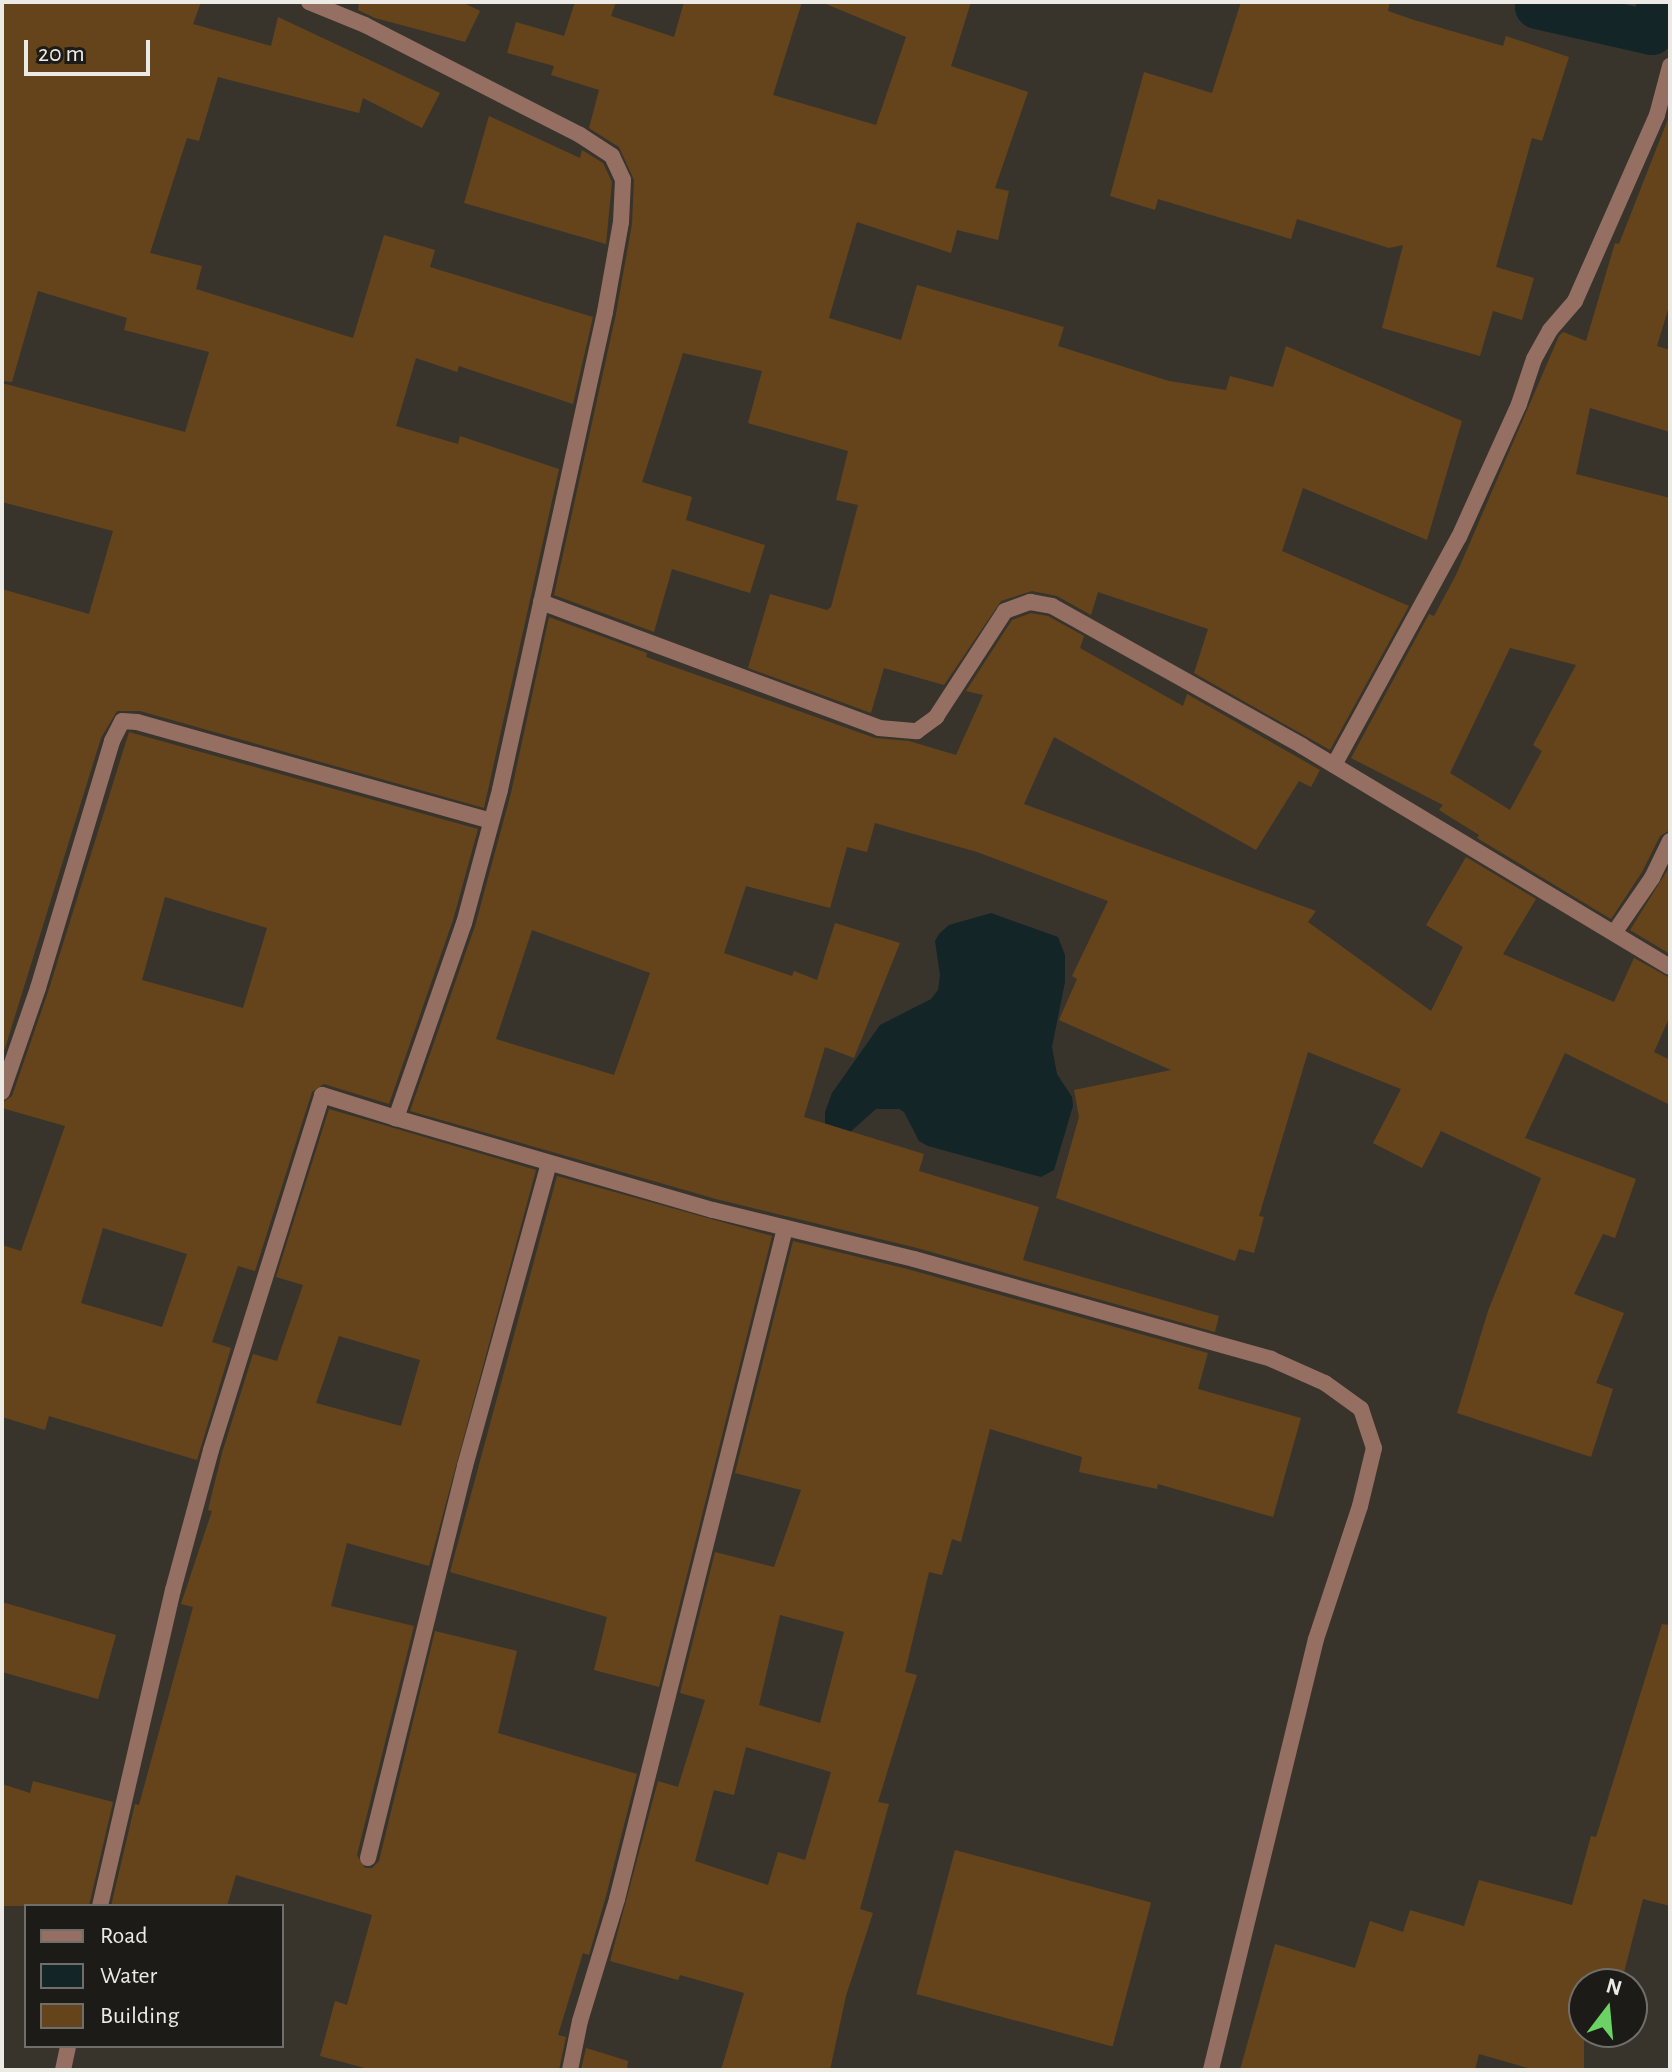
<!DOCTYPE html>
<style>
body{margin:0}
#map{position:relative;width:1672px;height:2072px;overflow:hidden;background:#38342c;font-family:"Alegreya Sans",sans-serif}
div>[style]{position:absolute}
.water>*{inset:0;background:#132527}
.canal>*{height:44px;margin:-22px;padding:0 22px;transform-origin:22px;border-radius:22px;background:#132527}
.building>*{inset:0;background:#65441c;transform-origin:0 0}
.street>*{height:16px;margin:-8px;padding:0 8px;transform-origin:8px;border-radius:8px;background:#966f63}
span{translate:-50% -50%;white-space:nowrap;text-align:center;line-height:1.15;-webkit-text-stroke:8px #1d1b18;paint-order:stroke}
.frame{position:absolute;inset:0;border:4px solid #eceae5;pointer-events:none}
.legend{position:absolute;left:24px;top:1904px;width:260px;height:144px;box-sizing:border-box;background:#1d1b18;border:2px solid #706e6a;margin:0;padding:10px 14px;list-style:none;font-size:24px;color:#eceae5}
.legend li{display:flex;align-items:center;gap:16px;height:40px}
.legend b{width:40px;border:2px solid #706e6a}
.north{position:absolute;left:1568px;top:1968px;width:80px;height:80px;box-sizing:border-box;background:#1d1b18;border:2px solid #706e6a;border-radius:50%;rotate:16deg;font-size:22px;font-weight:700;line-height:32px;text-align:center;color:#eceae5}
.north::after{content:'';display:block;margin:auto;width:28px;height:36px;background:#6bd363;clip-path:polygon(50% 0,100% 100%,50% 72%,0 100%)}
.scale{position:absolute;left:24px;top:40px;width:126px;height:36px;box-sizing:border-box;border:4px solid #eceae5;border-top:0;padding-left:10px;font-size:24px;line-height:28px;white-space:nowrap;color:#eceae5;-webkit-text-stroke:6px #1d1b18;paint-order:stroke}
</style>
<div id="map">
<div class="water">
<div style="clip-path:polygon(991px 913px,1058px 937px,1065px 955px,1065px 982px,1052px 1047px,1057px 1074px,1072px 1097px,1073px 1106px,1054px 1170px,1041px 1177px,928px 1146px,919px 1141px,904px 1112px,899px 1109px,876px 1109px,848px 1134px,825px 1126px,825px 1112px,832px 1093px,880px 1025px,931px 999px,938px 990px,940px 975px,935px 941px,939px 934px,949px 925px)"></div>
</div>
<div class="canal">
<div style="left:1537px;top:7px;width:118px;rotate:12.7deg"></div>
<div style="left:1652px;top:33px;width:32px;rotate:-76deg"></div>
</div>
<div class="building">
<div style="clip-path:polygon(2px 2px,201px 2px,193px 24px,271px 46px,278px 17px,440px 93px,422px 128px,363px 98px,359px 113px,218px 77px,199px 141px,187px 138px,150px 253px,202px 266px,196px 289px,353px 338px,384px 235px,435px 250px,430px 267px,593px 317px,573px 404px,459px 366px,457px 372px,416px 358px,396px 426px,458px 444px,460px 436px,559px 469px,484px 808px,140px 711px,117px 711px,101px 738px,2px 1058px,2px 589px,89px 614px,113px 531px,2px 502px,2px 383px,185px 432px,209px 352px,124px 330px,127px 318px,38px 291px,12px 382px,2px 381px)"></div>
<div style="clip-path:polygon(359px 2px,462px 2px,480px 11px,465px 42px,375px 18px,358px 10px)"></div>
<div style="clip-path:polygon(575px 2px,616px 2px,611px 16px,674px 37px,684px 2px,802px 2px,773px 95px,876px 125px,906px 37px,821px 2px,971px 2px,951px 66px,1028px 92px,995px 188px,1009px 191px,998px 240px,957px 230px,951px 253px,857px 222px,829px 318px,901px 340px,917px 285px,1064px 327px,1058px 346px,1169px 381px,1226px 390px,1230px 376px,1273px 387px,1286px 346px,1462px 421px,1427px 540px,1303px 488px,1282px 551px,1409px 606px,1330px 750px,1194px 673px,1208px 629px,1098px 592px,1091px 615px,1057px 596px,1032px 591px,1001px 601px,944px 685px,884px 668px,871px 713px,748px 668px,770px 594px,827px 610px,831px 607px,858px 505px,836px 500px,848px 451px,748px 423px,762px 371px,683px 353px,642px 482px,692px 497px,686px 520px,765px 545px,750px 593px,672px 569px,654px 632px,554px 595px,616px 314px,632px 224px,634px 180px,619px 147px,589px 128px,599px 90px,551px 75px,554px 66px,507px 53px,516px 22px,564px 36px)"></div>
<div style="clip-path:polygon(1241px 2px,1390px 2px,1388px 11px,1414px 20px,1503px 46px,1506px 36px,1569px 57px,1542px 141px,1532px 138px,1496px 267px,1534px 278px,1522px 320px,1493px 311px,1480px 356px,1382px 328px,1403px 245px,1389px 248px,1297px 219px,1291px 239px,1158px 199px,1155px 210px,1110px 196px,1144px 72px,1212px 93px)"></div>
<div style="clip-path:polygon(489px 116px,580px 158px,582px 150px,603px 163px,612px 182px,606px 244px,464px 203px)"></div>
<div style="clip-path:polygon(evenodd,1668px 119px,1670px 303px,1657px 346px,1670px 350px,1670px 432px,1590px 408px,1576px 474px,1670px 498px,1670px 830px,1660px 836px,1642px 872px,1611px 919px,1477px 838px,1479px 835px,1439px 810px,1443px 805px,1351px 758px,1429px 614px,1434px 616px,1456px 575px,1559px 336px,1563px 332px,1586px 341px,1615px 243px,1619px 244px,1668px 119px,1510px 648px,1576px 665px,1533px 745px,1542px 751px,1510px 810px,1450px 773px,1510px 648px)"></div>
<div style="clip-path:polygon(evenodd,1031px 613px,1048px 616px,1084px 636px,1080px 648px,1183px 706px,1187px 694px,1320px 770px,1311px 787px,1299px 781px,1256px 850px,1054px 737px,1024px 804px,1316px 911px,1308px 922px,1431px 1011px,1463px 947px,1426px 925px,1466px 857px,1536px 899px,1503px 954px,1614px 1002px,1634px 958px,1670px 978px,1670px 1016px,1654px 1052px,1670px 1060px,1670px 1105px,1565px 1053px,1525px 1138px,1636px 1179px,1615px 1238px,1603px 1234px,1574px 1294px,1624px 1313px,1596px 1383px,1613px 1389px,1591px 1457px,1457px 1413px,1488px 1311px,1541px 1178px,1441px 1131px,1422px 1168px,1373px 1143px,1401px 1089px,1308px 1052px,1259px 1216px,1264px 1217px,1254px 1253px,1239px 1249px,1235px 1261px,1056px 1198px,1079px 1117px,1074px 1090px,1171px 1070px,1059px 1020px,1077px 979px,1072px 976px,1108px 901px,977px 852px,875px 823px,867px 852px,847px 847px,830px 908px,746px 886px,724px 953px,792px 976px,794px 971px,817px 980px,835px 923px,900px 943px,854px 1058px,825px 1047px,804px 1117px,924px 1154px,919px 1171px,1039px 1207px,1023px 1260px,1219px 1316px,1215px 1332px,917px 1248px,716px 1199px,410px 1111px,475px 926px,511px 793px,549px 617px,647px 653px,646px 657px,875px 738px,909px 741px,956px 755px,983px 695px,966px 691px,1012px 620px,1031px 613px,532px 930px,650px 973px,614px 1075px,496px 1039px,532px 930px)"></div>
<div style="clip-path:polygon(evenodd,129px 732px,478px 829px,453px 920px,389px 1104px,324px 1084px,312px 1092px,255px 1271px,238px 1266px,212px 1342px,231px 1348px,197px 1460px,49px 1416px,45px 1430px,2px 1417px,2px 1245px,21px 1251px,65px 1126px,2px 1108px,2px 1103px,12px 1096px,48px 992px,129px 732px,165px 897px,267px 928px,243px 1008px,142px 980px,165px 897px,129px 732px,103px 1228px,187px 1254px,162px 1327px,81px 1303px,103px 1228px)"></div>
<div style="clip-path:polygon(1670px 866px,1670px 954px,1630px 930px)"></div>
<div style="clip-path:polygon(evenodd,329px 1109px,536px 1170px,429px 1566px,347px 1543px,331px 1606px,414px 1626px,357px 1855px,365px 1868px,372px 1868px,379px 1861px,435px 1631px,517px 1651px,498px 1733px,637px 1774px,606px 1896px,589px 1955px,583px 1953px,558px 2035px,566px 2037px,559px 2070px,372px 2070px,320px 2056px,335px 2001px,347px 2005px,372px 1915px,236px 1875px,227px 1906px,111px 1906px,135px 1804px,139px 1805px,193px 1607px,181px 1604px,212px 1511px,208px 1510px,222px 1453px,253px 1354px,277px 1361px,303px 1285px,276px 1277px,329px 1109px,339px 1336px,420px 1360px,401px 1426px,316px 1403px,339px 1336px)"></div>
<div style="clip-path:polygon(557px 1176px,772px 1236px,659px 1687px,594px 1670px,607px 1617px,450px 1572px)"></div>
<div style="clip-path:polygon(evenodd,793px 1241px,911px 1270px,1208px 1353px,1198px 1389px,1301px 1418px,1273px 1517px,1158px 1484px,1157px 1489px,1079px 1472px,1082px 1457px,990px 1429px,961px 1542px,952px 1539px,942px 1575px,929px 1572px,905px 1672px,917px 1675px,878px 1802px,889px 1804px,860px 1909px,873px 1913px,846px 1996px,830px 2070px,721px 2070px,744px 1993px,680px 1975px,678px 1980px,610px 1961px,658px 1781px,678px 1787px,705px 1700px,680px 1693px,715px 1552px,774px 1567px,801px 1490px,735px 1473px,793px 1241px,780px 1615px,844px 1632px,820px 1723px,759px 1705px,780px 1615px,793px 1241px,746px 1747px,831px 1772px,805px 1860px,778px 1852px,768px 1885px,695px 1861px,714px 1790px,734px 1795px,746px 1747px)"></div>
<div style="clip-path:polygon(2px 1602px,116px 1635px,98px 1699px,2px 1672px)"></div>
<div style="clip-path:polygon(1662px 1624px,1670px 1625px,1670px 1906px,1643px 1899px,1621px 1984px,1584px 1984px,1584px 2070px,1535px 2070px,1479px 2054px,1475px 2070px,1240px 2070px,1275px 1944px,1355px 1968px,1370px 1921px,1403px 1932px,1410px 1910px,1464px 1926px,1479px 1880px,1572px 1905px,1591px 1836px,1596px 1837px)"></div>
<div style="clip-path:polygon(33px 1781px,113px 1802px,89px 1906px,2px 1906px,2px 1784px,30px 1793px)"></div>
<div style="left:955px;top:1850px;width:203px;height:149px;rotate:15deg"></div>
<div style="clip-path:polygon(586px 2048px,628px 2061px,627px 2070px,581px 2070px)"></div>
</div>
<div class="street">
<div style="left:309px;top:2px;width:61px;rotate:22.3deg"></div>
<div style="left:365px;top:25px;width:242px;rotate:27.1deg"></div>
<div style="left:580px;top:135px;width:38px;rotate:33deg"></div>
<div style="left:612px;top:156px;width:26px;rotate:65deg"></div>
<div style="left:623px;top:180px;width:42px;rotate:92.7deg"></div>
<div style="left:621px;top:222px;width:91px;rotate:100.1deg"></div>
<div style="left:605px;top:312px;width:489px;rotate:102.4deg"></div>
<div style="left:500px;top:790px;width:138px;rotate:105.1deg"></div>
<div style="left:464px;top:923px;width:207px;rotate:109.2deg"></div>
<div style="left:396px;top:1118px;width:330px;rotate:16.2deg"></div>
<div style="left:713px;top:1210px;width:207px;rotate:13.7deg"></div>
<div style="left:914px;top:1259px;width:371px;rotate:15.6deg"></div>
<div style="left:1271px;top:1359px;width:59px;rotate:24deg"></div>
<div style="left:1325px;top:1383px;width:44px;rotate:35.8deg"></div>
<div style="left:1361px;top:1409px;width:41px;rotate:71.6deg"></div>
<div style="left:1374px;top:1448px;width:60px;rotate:103.6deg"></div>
<div style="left:1360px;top:1506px;width:140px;rotate:108.3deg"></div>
<div style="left:1316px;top:1639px;width:444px;rotate:103.7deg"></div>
<div style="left:541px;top:602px;width:361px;rotate:20.4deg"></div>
<div style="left:879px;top:728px;width:38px;rotate:5deg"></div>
<div style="left:917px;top:731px;width:24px;rotate:-36deg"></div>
<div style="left:936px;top:717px;width:126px;rotate:-56.9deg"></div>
<div style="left:1005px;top:611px;width:27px;rotate:-20deg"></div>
<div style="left:1030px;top:602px;width:22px;rotate:10deg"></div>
<div style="left:1052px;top:606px;width:287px;rotate:29.2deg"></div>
<div style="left:1302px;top:746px;width:429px;rotate:31deg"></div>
<div style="left:1334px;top:765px;width:260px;rotate:-61.3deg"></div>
<div style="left:1459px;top:537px;width:146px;rotate:-65.7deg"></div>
<div style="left:1519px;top:404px;width:47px;rotate:-71.6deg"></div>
<div style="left:1534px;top:359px;width:33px;rotate:-61deg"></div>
<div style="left:1550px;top:330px;width:38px;rotate:-49deg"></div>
<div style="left:1575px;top:301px;width:203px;rotate:-66.2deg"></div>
<div style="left:1657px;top:115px;width:51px;rotate:-75.1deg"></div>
<div style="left:1614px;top:933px;width:67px;rotate:-55.4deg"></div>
<div style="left:1652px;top:878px;width:41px;rotate:-64.1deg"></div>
<div style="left:2px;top:1092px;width:110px;rotate:-70.9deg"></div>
<div style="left:38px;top:988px;width:258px;rotate:-73.3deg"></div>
<div style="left:112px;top:741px;width:22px;rotate:-63deg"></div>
<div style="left:122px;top:721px;width:15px;rotate:4deg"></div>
<div style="left:137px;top:722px;width:368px;rotate:15.6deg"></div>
<div style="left:368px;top:1858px;width:404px;rotate:-76.1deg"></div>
<div style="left:465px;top:1466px;width:313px;rotate:-74.5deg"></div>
<div style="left:100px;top:1906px;width:324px;rotate:-77deg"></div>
<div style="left:173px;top:1590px;width:145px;rotate:-74.8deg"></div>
<div style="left:211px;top:1450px;width:372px;rotate:-72.6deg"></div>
<div style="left:322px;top:1095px;width:77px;rotate:17.3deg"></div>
<div style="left:63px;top:2070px;width:25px;rotate:-78deg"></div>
<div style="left:570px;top:2070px;width:50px;rotate:-78.5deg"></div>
<div style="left:580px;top:2021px;width:127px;rotate:-73.1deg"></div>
<div style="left:617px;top:1899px;width:692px;rotate:-75.94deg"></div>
</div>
<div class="frame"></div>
<ul class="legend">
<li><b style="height:10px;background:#966f63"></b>Road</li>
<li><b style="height:22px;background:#132527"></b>Water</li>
<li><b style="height:22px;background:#65441c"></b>Building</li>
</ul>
<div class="north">N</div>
<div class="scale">20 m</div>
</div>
